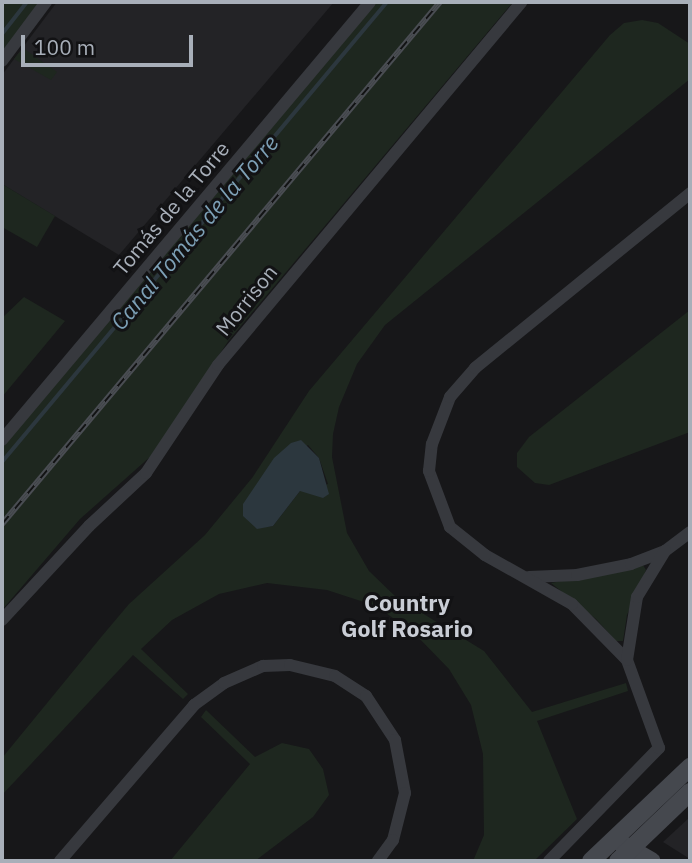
<!DOCTYPE html>
<meta charset="utf-8">
<style>
body{margin:0}
#map{position:relative;width:692px;height:863px;overflow:hidden;background:#171719;font-family:"IBM Plex Sans",sans-serif}
div>[style]{position:absolute}
.built>*{inset:0;background:#232326}
.green>*{inset:0;background:#1e271f}
.water>*{inset:0;background:#2c373e}
.stream>*{height:3.5px;margin:-1.75px;padding:0 1.75px;transform-origin:1.75px;border-radius:1.75px;background:#2c373e}
.street>*{height:12px;margin:-6px;padding:0 6px;transform-origin:6px;border-radius:6px;background:#37393e}
.secondary>*{height:18px;margin:-9px;padding:0 9px;transform-origin:9px;border-radius:9px;background:#45484e}
.rail>*{height:6px;margin-top:-3px;transform-origin:0;background:repeating-linear-gradient(90deg,#121214 0 10px,#4a4d53 0 20px);box-sizing:border-box;border-block:2px solid #4a4d53}
span{translate:-50% -50%;white-space:nowrap;text-align:center;line-height:1.15;-webkit-text-stroke:6px #121214;paint-order:stroke}
.street-label{font-size:21px;color:#a8afb9}
.water-label{font-size:23px;color:#7da0b6;font-style:italic}
.neighbourhood-label{font-size:23px;color:#c9cdd5;font-weight:700}
.frame{position:absolute;inset:0;border:4px solid #a8afb9;pointer-events:none}
.scale{position:absolute;left:21px;top:35px;width:172px;height:32px;box-sizing:border-box;border:4px solid #a8afb9;border-top:0;padding-left:9px;font-size:21px;line-height:24px;white-space:nowrap;color:#a8afb9;-webkit-text-stroke:5px #121214;paint-order:stroke}
</style>
<div id="map">
<div class="built">
<div style="clip-path:polygon(57px 2px,334px 2px,119px 255px,2px 184px,2px 75px)"></div>
<div style="clip-path:polygon(690px 817px,690px 859px,663px 842px)"></div>
</div>
<div class="green">
<div style="clip-path:polygon(2px 2px,46px 2px,2px 61px)"></div>
<div style="clip-path:polygon(370px 2px,513px 2px,229px 340px,151px 456px,80px 519px,2px 610px,2px 440px)"></div>
<div style="clip-path:polygon(evenodd,642px 20px,658px 23px,690px 44px,690px 79px,385px 325px,357px 364px,339px 407px,333px 434px,332px 457px,347px 533px,369px 571px,396px 597px,484px 651px,532px 712px,626px 683px,628px 691px,537px 721px,577px 819px,534px 861px,473px 861px,484px 835px,483px 754px,471px 705px,449px 669px,414px 633px,376px 606px,327px 590px,267px 583px,219px 594px,172px 620px,141px 649px,188px 694px,183px 699px,133px 655px,2px 795px,2px 758px,102px 636px,129px 604px,205px 535px,252px 478px,309px 391px,610px 35px,624px 23px,642px 20px,308px 445px,319px 458px,328px 484px,300px 491px,273px 526px,257px 528px,251px 493px,308px 445px)"></div>
<div style="clip-path:polygon(23px 48px,57px 72px,51px 80px,14px 59px)"></div>
<div style="clip-path:polygon(2px 184px,55px 216px,37px 247px,2px 227px)"></div>
<div style="clip-path:polygon(24px 297px,65px 321px,2px 397px,2px 318px)"></div>
<div style="clip-path:polygon(690px 310px,690px 432px,549px 485px,535px 483px,517px 467px,517px 453px,529px 437px)"></div>
<div style="clip-path:polygon(643px 565px,646px 570px,627px 615px,623px 641px,616px 641px,596px 619px,551px 583px)"></div>
<div style="clip-path:polygon(206px 710px,255px 757px,282px 743px,309px 749px,323px 769px,329px 795px,313px 817px,255px 861px,170px 861px,250px 764px,201px 717px)"></div>
</div>
<div class="water">
<div style="clip-path:polygon(301px 440px,319px 458px,329px 494px,323px 498px,300px 491px,273px 526px,257px 529px,243px 516px,243px 504px,274px 458px,291px 443px)"></div>
</div>
<div class="stream">
<div style="left:2px;top:34px;width:41px;rotate:-52deg"></div>
<div style="left:2px;top:462px;width:600px;rotate:-50.07deg"></div>
</div>
<div class="street">
<div style="left:2px;top:61px;width:74px;rotate:-53.3deg"></div>
<div style="left:2px;top:440px;width:572px;rotate:-49.96deg"></div>
<div style="left:529px;top:577px;width:48px;rotate:-2.4deg"></div>
<div style="left:577px;top:575px;width:55px;rotate:-11.5deg"></div>
<div style="left:631px;top:564px;width:36px;rotate:-21deg"></div>
<div style="left:665px;top:551px;width:31px;rotate:-37deg"></div>
<div style="left:2px;top:620px;width:128px;rotate:-47.2deg"></div>
<div style="left:89px;top:526px;width:78px;rotate:-42.9deg"></div>
<div style="left:146px;top:473px;width:130px;rotate:-56.3deg"></div>
<div style="left:218px;top:365px;width:473px;rotate:-50.1deg"></div>
<div style="left:627px;top:660px;width:78px;rotate:-134.5deg"></div>
<div style="left:572px;top:604px;width:100px;rotate:-150.6deg"></div>
<div style="left:485px;top:555px;width:45px;rotate:-141.3deg"></div>
<div style="left:450px;top:527px;width:60px;rotate:-110.6deg"></div>
<div style="left:429px;top:471px;width:27px;rotate:-84deg"></div>
<div style="left:432px;top:444px;width:50px;rotate:-69deg"></div>
<div style="left:450px;top:397px;width:38px;rotate:-49deg"></div>
<div style="left:475px;top:368px;width:277px;rotate:-39.1deg"></div>
<div style="left:60px;top:861px;width:206px;rotate:-49.3deg"></div>
<div style="left:194px;top:705px;width:37px;rotate:-36deg"></div>
<div style="left:224px;top:683px;width:43px;rotate:-23.6deg"></div>
<div style="left:263px;top:666px;width:27px;rotate:-2deg"></div>
<div style="left:290px;top:665px;width:46px;rotate:13.7deg"></div>
<div style="left:335px;top:676px;width:37px;rotate:33deg"></div>
<div style="left:366px;top:696px;width:53px;rotate:56.6deg"></div>
<div style="left:395px;top:740px;width:54px;rotate:79.3deg"></div>
<div style="left:405px;top:793px;width:49px;rotate:104.3deg"></div>
<div style="left:393px;top:840px;width:26px;rotate:126deg"></div>
<div style="left:549px;top:861px;width:158px;rotate:-45.8deg"></div>
<div style="left:659px;top:748px;width:94px;rotate:-110deg"></div>
<div style="left:627px;top:660px;width:64px;rotate:-81deg"></div>
<div style="left:637px;top:597px;width:54px;rotate:-58.7deg"></div>
</div>
<div class="secondary">
<div style="left:622px;top:844px;width:34px;rotate:30deg"></div>
<div style="left:591px;top:861px;width:137px;rotate:-43.5deg"></div>
<div style="left:618px;top:861px;width:100px;rotate:-43.8deg"></div>
</div>
<div class="rail">
<div style="left:2px;top:524px;width:681px;rotate:-50deg"></div>
</div>
<div class="street-label">
<span style="left:171px;top:208px;rotate:-50deg">Tomás de la Torre</span>
<span style="left:246px;top:300px;rotate:-51deg">Morrison</span>
</div>
<div class="water-label">
<span style="left:194px;top:232px;rotate:-50deg">Canal Tomás de la Torre</span>
</div>
<div class="neighbourhood-label">
<span style="left:407px;top:615px">Country<br>Golf Rosario</span>
</div>
<div class="frame"></div>
<div class="scale">100 m</div>
</div>
